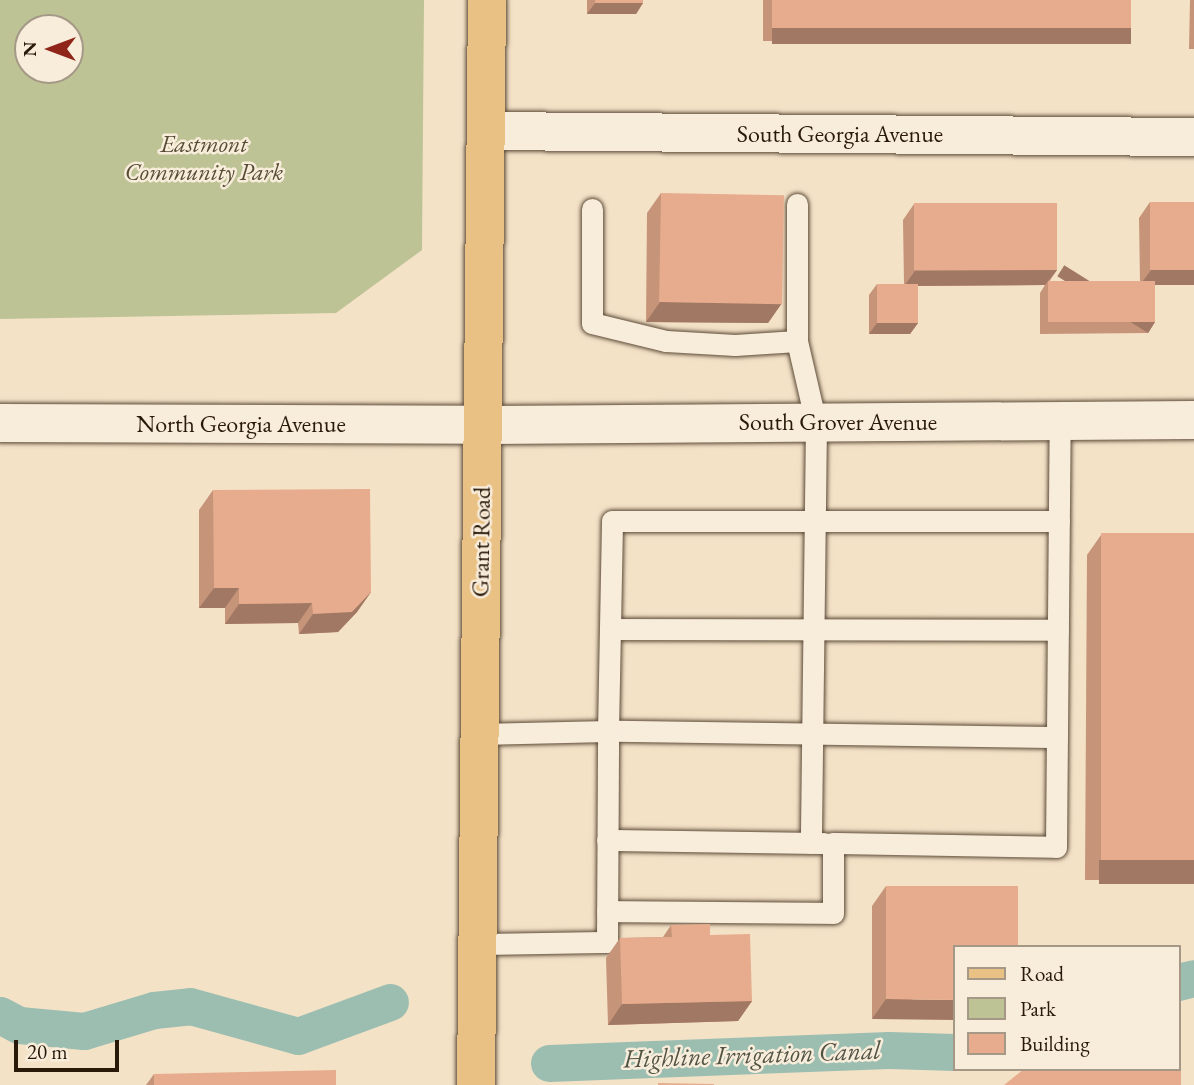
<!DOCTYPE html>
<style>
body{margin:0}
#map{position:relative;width:1194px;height:1085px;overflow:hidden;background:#f4e2c7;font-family:"EB Garamond",serif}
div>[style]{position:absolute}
.green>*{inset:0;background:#bdc394}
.canal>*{height:37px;margin:-18.5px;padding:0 18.5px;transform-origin:18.5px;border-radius:18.5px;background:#9cbeb1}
.roads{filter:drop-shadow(0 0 2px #5c4b38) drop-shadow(0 0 2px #5c4b38)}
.lane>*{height:21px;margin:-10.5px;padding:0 10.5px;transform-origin:10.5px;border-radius:10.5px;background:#f8ecdb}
.street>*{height:38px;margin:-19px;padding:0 19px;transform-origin:19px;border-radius:19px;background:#f8ecdb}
.secondary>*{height:38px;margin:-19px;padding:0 19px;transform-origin:19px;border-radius:19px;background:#f8ecdb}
.primary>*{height:38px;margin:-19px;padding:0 19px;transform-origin:19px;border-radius:19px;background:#eac184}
.wall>*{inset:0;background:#c69479}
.shaded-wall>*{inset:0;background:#a17863;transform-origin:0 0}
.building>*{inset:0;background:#e6ac8d;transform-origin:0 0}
span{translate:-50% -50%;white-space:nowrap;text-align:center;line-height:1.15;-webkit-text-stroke:5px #f8ecdb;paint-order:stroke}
.street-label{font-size:24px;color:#291909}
.park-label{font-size:24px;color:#554c33;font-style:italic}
.water-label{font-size:26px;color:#515344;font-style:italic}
.legend{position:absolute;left:953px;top:945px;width:228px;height:126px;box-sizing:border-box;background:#f8ecdb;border:2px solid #a59887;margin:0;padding:9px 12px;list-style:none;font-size:21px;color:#291909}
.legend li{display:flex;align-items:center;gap:14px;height:35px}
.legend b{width:35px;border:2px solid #a59887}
.north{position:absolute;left:14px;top:14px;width:70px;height:70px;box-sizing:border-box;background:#f8ecdb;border:2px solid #a59887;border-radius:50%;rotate:270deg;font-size:19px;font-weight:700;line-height:28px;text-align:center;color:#291909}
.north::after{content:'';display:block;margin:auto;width:24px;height:32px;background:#8f2418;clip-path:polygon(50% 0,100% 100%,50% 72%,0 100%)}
.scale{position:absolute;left:14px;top:1040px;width:105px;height:32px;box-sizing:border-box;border:4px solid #291909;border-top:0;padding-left:9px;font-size:21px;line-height:24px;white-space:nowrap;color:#291909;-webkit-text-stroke:5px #f8ecdb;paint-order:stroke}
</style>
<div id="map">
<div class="green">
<div style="clip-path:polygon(evenodd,0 0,424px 0,422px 250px,336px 313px,0 319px,0 0,28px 28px,70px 28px,70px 70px,28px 70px,28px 28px)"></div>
</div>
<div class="canal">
<div style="left:1178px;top:982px;width:16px;rotate:-14deg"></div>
<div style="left:0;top:1015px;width:21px;rotate:28deg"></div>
<div style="left:19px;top:1025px;width:65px;rotate:5.3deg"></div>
<div style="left:84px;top:1031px;width:73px;rotate:-16.7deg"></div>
<div style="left:154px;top:1010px;width:36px;rotate:-6deg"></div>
<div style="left:190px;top:1006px;width:112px;rotate:15.5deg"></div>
<div style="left:298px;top:1036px;width:98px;rotate:-20.3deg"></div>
<div style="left:549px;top:1063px;width:340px;rotate:-2.2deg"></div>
<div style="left:889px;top:1050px;width:65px;rotate:1.8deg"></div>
</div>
<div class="roads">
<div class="lane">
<div style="left:797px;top:204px;width:137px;rotate:90deg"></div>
<div style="left:797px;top:341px;width:84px;rotate:77deg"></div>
<div style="left:816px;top:423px;width:420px;rotate:90.7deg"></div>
<div style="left:592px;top:209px;width:114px;rotate:90deg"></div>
<div style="left:592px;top:323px;width:76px;rotate:13.7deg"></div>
<div style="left:666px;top:341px;width:69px;rotate:3.3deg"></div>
<div style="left:735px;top:345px;width:62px;rotate:-3.7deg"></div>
<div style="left:610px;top:629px;width:448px;rotate:0.1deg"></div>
<div style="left:1057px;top:737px;width:449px;rotate:-179.2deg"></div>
<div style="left:608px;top:731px;width:210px;rotate:-88.9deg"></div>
<div style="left:612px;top:521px;width:447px"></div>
<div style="left:607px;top:840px;width:217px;rotate:0.8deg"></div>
<div style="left:607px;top:911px;width:226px;rotate:0.5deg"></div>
<div style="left:833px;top:913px;width:70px;rotate:-90deg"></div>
<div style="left:833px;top:843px;width:223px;rotate:1deg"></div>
<div style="left:1056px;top:847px;width:426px;rotate:-89.5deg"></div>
<div style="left:478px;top:944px;width:129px;rotate:-0.9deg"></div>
<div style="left:607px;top:942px;width:211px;rotate:-89.7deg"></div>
<div style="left:608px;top:731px;width:129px;rotate:178.7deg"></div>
</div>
<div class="street">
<div style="left:486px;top:131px;width:708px;rotate:0.49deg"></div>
<div style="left:482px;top:425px;width:712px;rotate:-0.4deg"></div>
</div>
<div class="secondary">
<div style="left:0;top:423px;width:482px;rotate:0.2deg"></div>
</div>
<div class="primary">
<div style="left:476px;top:1085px;width:1085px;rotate:-89.42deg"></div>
</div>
</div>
<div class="wall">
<div style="clip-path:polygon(587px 0,643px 0,643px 3px,636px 14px,587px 14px)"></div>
<div style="clip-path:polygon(763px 0,1131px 0,1131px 31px,1122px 44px,763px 41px)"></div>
<div style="clip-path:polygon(1190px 0,1194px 0,1194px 49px,1189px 49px)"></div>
<div style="clip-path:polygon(661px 193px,782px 303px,768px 323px,646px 322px,647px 213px)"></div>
<div style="clip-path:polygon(1150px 202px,1194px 202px,1194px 285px,1155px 285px,1155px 322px,1148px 333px,1040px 334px,1040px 293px,1045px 285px,918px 286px,918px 323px,910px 334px,869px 334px,869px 295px,877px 284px,904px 284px,903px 220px,914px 204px,1057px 270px,1049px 282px,1140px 281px,1139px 218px)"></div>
<div style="clip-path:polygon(213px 490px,371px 592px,357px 612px,338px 632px,299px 634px,298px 623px,225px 624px,225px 608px,199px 608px,199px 510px)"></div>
<div style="clip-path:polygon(1101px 535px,1194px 880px,1085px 880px,1087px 555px)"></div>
<div style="clip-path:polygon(886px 886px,1018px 947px,872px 1019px,872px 906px)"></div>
<div style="clip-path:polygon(671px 925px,710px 935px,752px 1001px,738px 1021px,608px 1025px,606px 958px,620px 938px,663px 937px)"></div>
<div style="clip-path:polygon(154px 1074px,336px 1085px,146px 1085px)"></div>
</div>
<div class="shaded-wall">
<div style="clip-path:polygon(595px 3px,643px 3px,636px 14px,587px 14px)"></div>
<div style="left:772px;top:28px;width:359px;height:16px"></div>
<div style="clip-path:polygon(1194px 269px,1194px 285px,1140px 285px,1151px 270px)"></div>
<div style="clip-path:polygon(1057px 270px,1045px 285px,904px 286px,915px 271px)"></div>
<div style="clip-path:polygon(660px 302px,782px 303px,768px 323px,646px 322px)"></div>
<div style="left:1155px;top:322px;width:13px;height:107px;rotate:122deg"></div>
<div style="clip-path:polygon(877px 323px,918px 323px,910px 334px,869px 334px)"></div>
<div style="clip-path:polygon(214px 588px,239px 588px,225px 608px,199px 608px)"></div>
<div style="clip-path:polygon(371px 592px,357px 612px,338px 632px,299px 634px,313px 614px)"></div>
<div style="clip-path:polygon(312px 603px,298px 623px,225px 624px,239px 604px)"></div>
<div style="left:1099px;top:860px;width:95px;height:24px"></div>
<div style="clip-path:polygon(886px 999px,954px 1000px,954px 1020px,872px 1019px)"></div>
<div style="clip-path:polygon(752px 1001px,738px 1021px,608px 1025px,622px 1004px)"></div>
</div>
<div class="building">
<div style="left:595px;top:0;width:48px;height:3px"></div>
<div style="left:772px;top:0;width:359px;height:28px"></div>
<div style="left:661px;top:193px;width:123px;height:109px;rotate:1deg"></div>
<div style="left:1150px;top:202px;width:44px;height:68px"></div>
<div style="left:1057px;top:203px;width:67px;height:143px;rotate:90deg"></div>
<div style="left:1155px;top:281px;width:41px;height:107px;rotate:90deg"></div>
<div style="left:877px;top:284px;width:41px;height:39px"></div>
<div style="clip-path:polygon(370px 489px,371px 592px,352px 612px,313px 614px,312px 603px,239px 604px,239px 588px,214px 588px,213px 490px)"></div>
<div style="left:1194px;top:533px;width:327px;height:93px;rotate:90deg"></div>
<div style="clip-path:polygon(886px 886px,1018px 886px,1018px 947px,954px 947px,954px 1000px,886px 999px)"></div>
<div style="clip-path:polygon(710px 924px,710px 935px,750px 934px,752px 1001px,622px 1004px,620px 938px,672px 937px,671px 925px)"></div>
<div style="clip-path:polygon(1178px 1046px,1181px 1046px,1181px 1085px,1004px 1085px,1024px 1069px,1178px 1069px)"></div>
<div style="clip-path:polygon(336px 1070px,336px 1085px,154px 1085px,154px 1074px)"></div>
<div style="clip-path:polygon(658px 1083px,714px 1084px,714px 1085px,658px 1085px)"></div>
</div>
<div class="street-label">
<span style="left:840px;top:134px">South Georgia Avenue</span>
<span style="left:838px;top:422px">South Grover Avenue</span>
<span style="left:241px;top:424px">North Georgia Avenue</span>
<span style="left:481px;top:542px;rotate:-89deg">Grant Road</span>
</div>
<div class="park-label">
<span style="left:204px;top:158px">Eastmont<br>Community Park</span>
</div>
<div class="water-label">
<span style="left:752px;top:1055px;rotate:-2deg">Highline Irrigation Canal</span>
</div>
<ul class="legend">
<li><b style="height:9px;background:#eac184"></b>Road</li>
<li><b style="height:19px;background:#bdc394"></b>Park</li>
<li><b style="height:19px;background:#e6ac8d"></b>Building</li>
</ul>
<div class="north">N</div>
<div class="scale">20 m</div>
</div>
